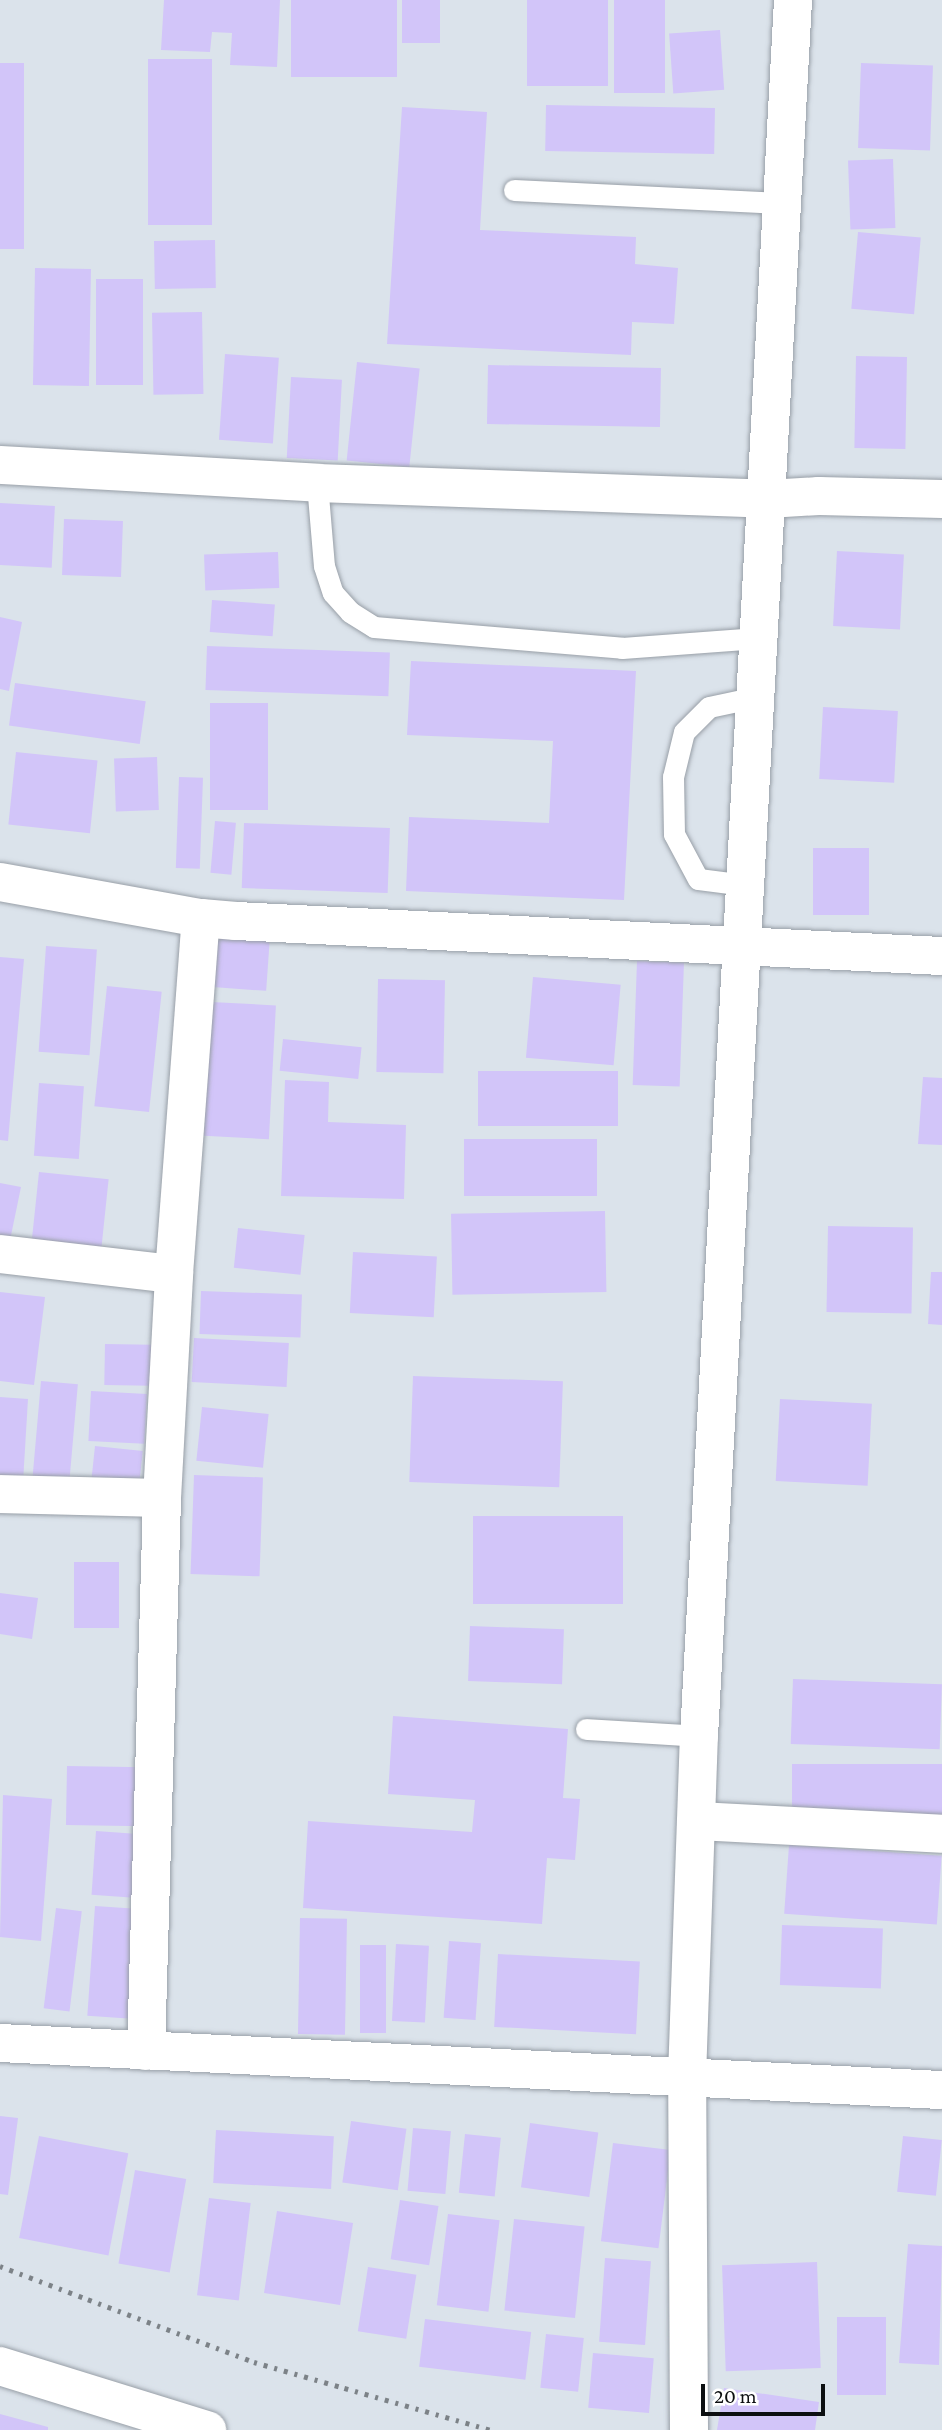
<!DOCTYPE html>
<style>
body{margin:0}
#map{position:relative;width:942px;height:2430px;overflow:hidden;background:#dbe3eb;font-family:"Crimson Pro",serif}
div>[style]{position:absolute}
.building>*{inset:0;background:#d2c5f9;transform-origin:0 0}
.roads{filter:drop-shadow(0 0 2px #989fa7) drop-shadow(0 0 2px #989fa7)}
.service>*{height:21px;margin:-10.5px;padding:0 10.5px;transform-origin:10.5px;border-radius:10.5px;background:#fff}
.minor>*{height:38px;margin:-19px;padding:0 19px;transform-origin:19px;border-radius:19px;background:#fff}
.rail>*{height:5px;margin-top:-2.5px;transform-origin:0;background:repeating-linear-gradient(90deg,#7c8287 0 3.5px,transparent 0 10.5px)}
span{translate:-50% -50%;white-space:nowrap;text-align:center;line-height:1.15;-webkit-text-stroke:5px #fff;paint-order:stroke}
.scale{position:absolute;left:701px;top:2384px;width:124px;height:32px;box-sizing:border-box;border:4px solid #0c0f11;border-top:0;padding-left:9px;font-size:21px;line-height:24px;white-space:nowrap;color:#0c0f11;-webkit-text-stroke:5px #fff;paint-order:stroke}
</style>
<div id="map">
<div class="building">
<div style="clip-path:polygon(164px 0,280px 0,277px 67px,230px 65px,232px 33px,212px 32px,210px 52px,161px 50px)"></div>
<div style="left:291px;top:0;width:106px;height:77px"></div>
<div style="left:402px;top:0;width:38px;height:43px"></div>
<div style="left:527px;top:0;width:81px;height:86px"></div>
<div style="left:614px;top:0;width:51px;height:93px"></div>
<div style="left:720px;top:30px;width:60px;height:51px;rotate:86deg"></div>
<div style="left:148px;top:59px;width:64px;height:166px"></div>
<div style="left:0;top:63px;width:24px;height:186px"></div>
<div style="left:861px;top:63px;width:72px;height:85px;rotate:2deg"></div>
<div style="left:546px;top:105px;width:169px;height:46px;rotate:1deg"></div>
<div style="clip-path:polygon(402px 107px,487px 112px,480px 230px,636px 237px,635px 264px,678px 268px,674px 324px,632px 322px,631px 355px,387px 344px)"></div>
<div style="left:893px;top:159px;width:69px;height:45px;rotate:88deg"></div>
<div style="left:858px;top:232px;width:63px;height:77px;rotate:5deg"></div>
<div style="left:215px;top:240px;width:48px;height:61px;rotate:89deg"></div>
<div style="left:35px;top:268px;width:56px;height:117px;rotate:1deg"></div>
<div style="left:96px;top:279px;width:47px;height:106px"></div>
<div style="left:202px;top:312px;width:82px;height:50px;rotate:89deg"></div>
<div style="left:225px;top:354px;width:54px;height:86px;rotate:4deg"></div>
<div style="left:856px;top:356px;width:51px;height:92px;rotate:1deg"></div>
<div style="left:357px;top:362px;width:63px;height:99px;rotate:6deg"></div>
<div style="left:488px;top:365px;width:173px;height:59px;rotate:1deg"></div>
<div style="left:291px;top:377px;width:51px;height:81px;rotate:3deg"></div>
<div style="left:0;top:503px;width:55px;height:62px;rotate:3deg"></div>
<div style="left:64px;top:519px;width:59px;height:56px;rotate:2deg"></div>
<div style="left:837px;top:551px;width:67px;height:75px;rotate:3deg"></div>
<div style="left:278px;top:552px;width:36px;height:74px;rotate:88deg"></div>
<div style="left:212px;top:600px;width:63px;height:32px;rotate:4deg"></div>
<div style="clip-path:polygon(0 617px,22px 622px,9px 691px,0 689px)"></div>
<div style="left:207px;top:646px;width:183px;height:44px;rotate:2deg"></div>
<div style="clip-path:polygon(411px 661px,636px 671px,624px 900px,406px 891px,409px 817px,549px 823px,553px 741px,407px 735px)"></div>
<div style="left:15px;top:683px;width:132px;height:43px;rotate:8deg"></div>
<div style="left:210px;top:703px;width:58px;height:107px"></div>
<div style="left:823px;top:707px;width:75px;height:72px;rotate:3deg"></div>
<div style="left:16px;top:752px;width:82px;height:73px;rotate:6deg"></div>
<div style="left:157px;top:757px;width:53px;height:43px;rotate:88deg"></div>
<div style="left:179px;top:777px;width:24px;height:91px;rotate:2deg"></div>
<div style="left:215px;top:821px;width:21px;height:52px;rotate:5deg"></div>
<div style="left:244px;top:823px;width:146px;height:65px;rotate:2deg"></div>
<div style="left:813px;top:848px;width:56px;height:67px"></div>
<div style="left:213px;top:934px;width:57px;height:53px;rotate:4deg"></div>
<div style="left:46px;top:946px;width:51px;height:106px;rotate:4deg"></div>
<div style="clip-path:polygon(0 957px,24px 959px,8px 1141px,0 1140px)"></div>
<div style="left:637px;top:961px;width:47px;height:124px;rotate:2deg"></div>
<div style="left:533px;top:977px;width:88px;height:81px;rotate:5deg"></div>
<div style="left:378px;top:979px;width:67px;height:93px;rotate:1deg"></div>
<div style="left:107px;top:986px;width:55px;height:121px;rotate:6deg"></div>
<div style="left:211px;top:1002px;width:65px;height:134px;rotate:3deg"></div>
<div style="left:283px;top:1039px;width:79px;height:32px;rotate:6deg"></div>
<div style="left:618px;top:1071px;width:55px;height:140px;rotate:90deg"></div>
<div style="clip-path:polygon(923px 1077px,942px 1078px,942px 1145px,918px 1144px)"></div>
<div style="clip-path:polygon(285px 1080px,329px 1082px,328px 1122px,406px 1125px,404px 1199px,281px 1196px)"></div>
<div style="left:39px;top:1083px;width:45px;height:73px;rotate:4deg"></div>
<div style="left:597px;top:1139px;width:57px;height:133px;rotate:90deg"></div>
<div style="left:39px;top:1172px;width:70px;height:77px;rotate:6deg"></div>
<div style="clip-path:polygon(0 1183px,21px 1187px,8px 1250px,0 1249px)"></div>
<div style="left:605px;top:1211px;width:81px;height:154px;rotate:89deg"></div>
<div style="left:828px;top:1226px;width:85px;height:86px;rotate:1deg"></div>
<div style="left:238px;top:1228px;width:67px;height:40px;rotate:6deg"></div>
<div style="left:353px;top:1252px;width:84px;height:61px;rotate:3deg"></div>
<div style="clip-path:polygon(931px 1272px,942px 1272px,942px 1325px,928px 1324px)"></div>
<div style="left:201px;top:1291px;width:101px;height:43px;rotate:2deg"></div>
<div style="clip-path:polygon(0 1292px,45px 1297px,34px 1385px,0 1381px)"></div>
<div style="left:194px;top:1338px;width:95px;height:44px;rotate:3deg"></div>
<div style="left:105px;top:1344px;width:47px;height:41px;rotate:1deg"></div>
<div style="left:413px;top:1376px;width:150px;height:106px;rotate:2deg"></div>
<div style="left:41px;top:1381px;width:37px;height:110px;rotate:5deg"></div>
<div style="left:91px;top:1391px;width:56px;height:50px;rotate:3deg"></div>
<div style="clip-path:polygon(0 1397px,28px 1399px,23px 1482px,0 1481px)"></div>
<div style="left:780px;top:1399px;width:92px;height:82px;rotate:3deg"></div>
<div style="left:202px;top:1407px;width:67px;height:54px;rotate:6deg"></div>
<div style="left:95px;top:1446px;width:48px;height:40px;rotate:6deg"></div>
<div style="left:194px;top:1475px;width:69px;height:99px;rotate:2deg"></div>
<div style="left:473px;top:1516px;width:150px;height:88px"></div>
<div style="left:74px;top:1562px;width:45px;height:66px"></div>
<div style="clip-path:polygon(0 1593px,38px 1598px,32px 1639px,0 1634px)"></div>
<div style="left:470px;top:1626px;width:94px;height:55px;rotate:2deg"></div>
<div style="left:793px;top:1679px;width:149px;height:65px;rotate:2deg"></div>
<div style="clip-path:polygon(393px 1716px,568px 1729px,563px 1798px,580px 1799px,575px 1860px,547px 1858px,542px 1924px,303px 1908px,308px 1821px,472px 1832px,475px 1800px,388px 1794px)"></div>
<div style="left:792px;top:1764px;width:150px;height:53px"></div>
<div style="left:67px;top:1766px;width:78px;height:59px;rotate:1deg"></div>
<div style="clip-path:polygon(3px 1795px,52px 1799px,41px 1941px,0 1937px)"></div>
<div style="left:96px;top:1831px;width:46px;height:64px;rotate:4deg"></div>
<div style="left:789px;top:1845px;width:153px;height:69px;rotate:4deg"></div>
<div style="left:95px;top:1906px;width:41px;height:110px;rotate:4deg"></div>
<div style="left:56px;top:1908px;width:26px;height:101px;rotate:7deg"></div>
<div style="left:300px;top:1918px;width:47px;height:116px;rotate:1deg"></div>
<div style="left:782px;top:1925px;width:101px;height:60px;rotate:2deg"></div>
<div style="left:449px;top:1941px;width:32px;height:77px;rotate:4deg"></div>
<div style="left:396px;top:1944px;width:33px;height:77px;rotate:3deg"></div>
<div style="left:360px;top:1945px;width:26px;height:88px"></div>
<div style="left:498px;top:1954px;width:142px;height:73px;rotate:3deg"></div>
<div style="clip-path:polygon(0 2116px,18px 2118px,8px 2195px,0 2194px)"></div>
<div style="left:351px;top:2121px;width:56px;height:62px;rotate:8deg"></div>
<div style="left:530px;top:2123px;width:69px;height:65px;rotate:8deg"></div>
<div style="left:413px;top:2128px;width:38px;height:63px;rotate:5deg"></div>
<div style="left:216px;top:2130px;width:118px;height:53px;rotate:3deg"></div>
<div style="left:465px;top:2134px;width:36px;height:59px;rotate:6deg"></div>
<div style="left:39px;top:2136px;width:91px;height:104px;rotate:11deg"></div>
<div style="left:903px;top:2136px;width:39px;height:56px;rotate:6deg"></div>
<div style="left:613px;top:2143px;width:58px;height:99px;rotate:7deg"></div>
<div style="left:135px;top:2170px;width:52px;height:95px;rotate:10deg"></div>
<div style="left:209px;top:2198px;width:42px;height:98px;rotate:7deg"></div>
<div style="left:400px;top:2200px;width:39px;height:60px;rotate:9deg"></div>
<div style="left:277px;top:2211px;width:77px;height:83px;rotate:9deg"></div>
<div style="left:448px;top:2214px;width:52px;height:92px;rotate:7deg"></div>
<div style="left:514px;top:2219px;width:71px;height:92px;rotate:6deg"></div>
<div style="clip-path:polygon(908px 2244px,942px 2246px,939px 2365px,899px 2363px)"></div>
<div style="left:605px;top:2258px;width:46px;height:84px;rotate:4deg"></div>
<div style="left:817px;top:2262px;width:106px;height:95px;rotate:88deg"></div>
<div style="left:368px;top:2267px;width:49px;height:65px;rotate:9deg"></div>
<div style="left:837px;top:2317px;width:49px;height:78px"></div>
<div style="left:425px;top:2319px;width:107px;height:48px;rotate:7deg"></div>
<div style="left:546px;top:2334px;width:38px;height:54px;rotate:6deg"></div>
<div style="left:593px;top:2353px;width:61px;height:55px;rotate:5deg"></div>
<div style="clip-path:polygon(724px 2388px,819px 2402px,815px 2430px,717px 2430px)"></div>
<div style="clip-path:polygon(0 2414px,48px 2427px,48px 2430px,0 2430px)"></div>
</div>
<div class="roads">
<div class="service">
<div style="left:514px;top:190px;width:267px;rotate:2.8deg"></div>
<div style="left:317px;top:483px;width:83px;rotate:85.2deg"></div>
<div style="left:324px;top:566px;width:28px;rotate:72deg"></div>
<div style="left:333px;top:593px;width:25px;rotate:48deg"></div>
<div style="left:350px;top:612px;width:28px;rotate:32deg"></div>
<div style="left:374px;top:627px;width:249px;rotate:4.8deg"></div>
<div style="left:622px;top:648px;width:136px;rotate:-4.2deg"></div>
<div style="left:745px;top:885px;width:47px;rotate:-172.7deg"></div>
<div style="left:698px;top:879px;width:51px;rotate:-118.1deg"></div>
<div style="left:674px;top:834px;width:57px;rotate:-91deg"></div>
<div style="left:673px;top:777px;width:46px;rotate:-76.3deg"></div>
<div style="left:684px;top:732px;width:35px;rotate:-45deg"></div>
<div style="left:709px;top:707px;width:48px;rotate:-12deg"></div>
<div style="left:586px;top:1729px;width:113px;rotate:3.5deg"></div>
</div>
<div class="minor">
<div style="left:0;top:465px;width:318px;rotate:3.2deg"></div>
<div style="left:317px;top:483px;width:451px;rotate:2deg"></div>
<div style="left:768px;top:499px;width:51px;rotate:-3.4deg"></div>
<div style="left:819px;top:496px;width:123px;rotate:1.4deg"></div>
<div style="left:0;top:882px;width:204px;rotate:10.2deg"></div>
<div style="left:201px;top:918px;width:35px;rotate:5deg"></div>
<div style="left:236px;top:921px;width:707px;rotate:2.84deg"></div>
<div style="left:0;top:1254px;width:175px;rotate:6.6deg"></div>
<div style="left:174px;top:1274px;width:357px;rotate:-85.7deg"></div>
<div style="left:0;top:1494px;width:162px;rotate:1.4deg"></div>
<div style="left:162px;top:1498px;width:224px;rotate:-86.9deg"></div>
<div style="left:698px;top:1821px;width:244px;rotate:3deg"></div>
<div style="left:0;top:2043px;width:943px;rotate:2.86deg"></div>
<div style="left:146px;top:2051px;width:553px;rotate:-88.34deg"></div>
<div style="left:0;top:2366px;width:217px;rotate:17.2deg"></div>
<div style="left:689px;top:2430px;width:353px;rotate:-90.3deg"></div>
<div style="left:687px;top:2077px;width:341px;rotate:-88deg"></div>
<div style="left:699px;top:1736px;width:1739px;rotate:-86.9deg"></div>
</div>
</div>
<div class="rail">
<div style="left:0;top:2266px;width:272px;rotate:20.7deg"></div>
<div style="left:254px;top:2362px;width:247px;rotate:16deg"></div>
</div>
<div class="scale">20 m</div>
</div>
